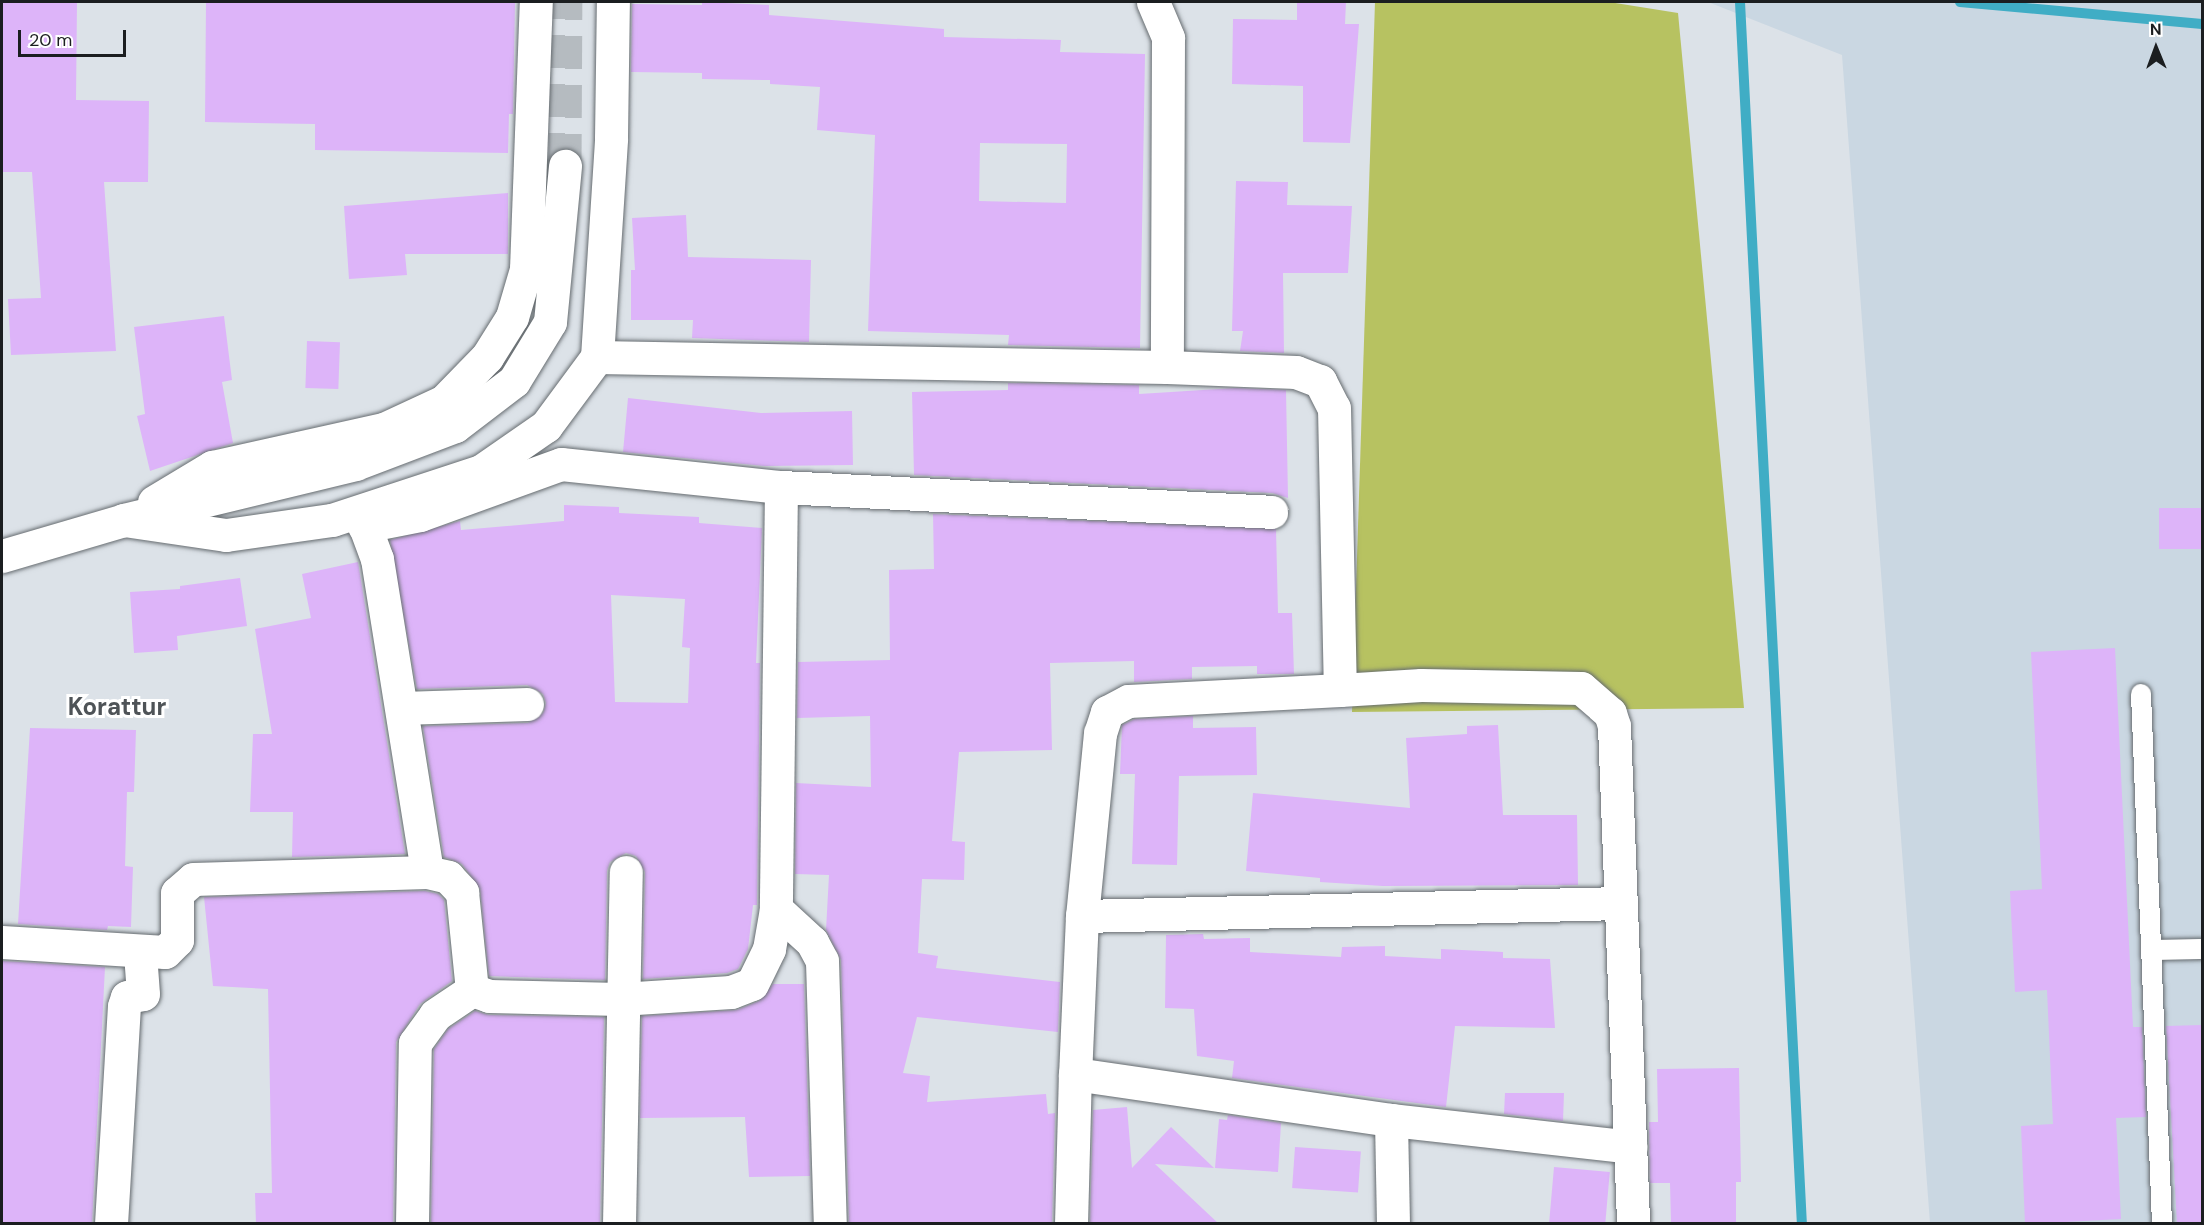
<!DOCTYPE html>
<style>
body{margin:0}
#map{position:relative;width:2204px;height:1225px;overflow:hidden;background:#dce2e8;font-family:"DM Sans",sans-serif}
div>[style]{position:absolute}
.built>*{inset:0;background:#cad7e2}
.green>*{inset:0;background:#b7c261}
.stream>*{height:10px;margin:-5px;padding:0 5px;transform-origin:5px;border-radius:5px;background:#40adc5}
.building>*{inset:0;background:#ddb4f9;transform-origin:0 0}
.secondary-tunnel>*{height:33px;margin-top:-16.5px;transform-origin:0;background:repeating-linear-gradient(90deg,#b5bbc0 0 33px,transparent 0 49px)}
.roads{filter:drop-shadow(0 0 2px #666c70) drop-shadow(0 0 2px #666c70)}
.lane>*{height:20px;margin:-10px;padding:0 10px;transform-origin:10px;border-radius:10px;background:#fff}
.street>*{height:33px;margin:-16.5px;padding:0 16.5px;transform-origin:16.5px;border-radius:16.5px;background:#fff}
.secondary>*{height:33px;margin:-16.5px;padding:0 16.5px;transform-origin:16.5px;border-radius:16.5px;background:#fff}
span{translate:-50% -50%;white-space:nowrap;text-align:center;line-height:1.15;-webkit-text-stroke:6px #fff;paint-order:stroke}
.district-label{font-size:24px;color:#4e5357;font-weight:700}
.frame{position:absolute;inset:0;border:3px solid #1b1e20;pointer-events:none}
.north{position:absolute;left:2126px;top:18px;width:60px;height:60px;-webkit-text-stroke:4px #fff;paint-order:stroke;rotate:359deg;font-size:16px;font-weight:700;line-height:24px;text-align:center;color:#1b1e20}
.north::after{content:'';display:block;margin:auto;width:21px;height:27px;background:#1b1e20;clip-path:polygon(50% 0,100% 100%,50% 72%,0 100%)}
.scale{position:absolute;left:18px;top:30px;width:108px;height:27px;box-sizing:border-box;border:3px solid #1b1e20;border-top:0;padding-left:8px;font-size:18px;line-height:21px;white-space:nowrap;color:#1b1e20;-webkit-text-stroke:4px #fff;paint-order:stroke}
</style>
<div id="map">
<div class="built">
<div style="clip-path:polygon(1708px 2px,2202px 2px,2202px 1223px,1930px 1223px,1842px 55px)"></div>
</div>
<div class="green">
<div style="clip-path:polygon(1375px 2px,1609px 2px,1678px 13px,1744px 708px,1352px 712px)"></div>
</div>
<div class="stream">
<div style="left:1740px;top:2px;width:1224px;rotate:87.1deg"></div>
<div style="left:1960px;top:2px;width:243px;rotate:5.2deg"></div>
</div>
<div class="building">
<div style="clip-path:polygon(2px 2px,77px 2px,76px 100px,149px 101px,148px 182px,104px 182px,116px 351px,11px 355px,8px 299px,41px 298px,32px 172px,2px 172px)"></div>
<div style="clip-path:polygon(206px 2px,515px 2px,513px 114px,509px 114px,508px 153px,315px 150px,315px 124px,205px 122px)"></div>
<div style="clip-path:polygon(evenodd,702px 2px,769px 5px,769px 15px,944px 29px,944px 37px,1061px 40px,1060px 52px,1145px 54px,1140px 348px,1008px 345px,1009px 335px,868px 331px,875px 135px,817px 130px,820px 87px,770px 84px,770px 80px,702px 79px,702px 73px,631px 72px,632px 4px,702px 5px,702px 2px,980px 143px,1067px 144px,1066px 203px,979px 201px,980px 143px)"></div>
<div style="clip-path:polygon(1297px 2px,1346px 2px,1345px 24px,1359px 24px,1350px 143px,1303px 142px,1303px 86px,1232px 84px,1233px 19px,1297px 20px)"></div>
<div style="clip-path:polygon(1236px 181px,1288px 182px,1287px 205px,1352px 206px,1348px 273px,1283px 273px,1284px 353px,1240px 351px,1243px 331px,1232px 331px)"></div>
<div style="clip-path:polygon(508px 193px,508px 254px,405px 254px,407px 275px,349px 279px,344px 206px)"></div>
<div style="clip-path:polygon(686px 215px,688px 257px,811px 260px,809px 342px,692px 338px,693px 320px,631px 320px,631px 270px,635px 270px,632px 218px)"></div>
<div style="clip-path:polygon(224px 316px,232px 380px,222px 382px,233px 443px,150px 471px,137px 416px,145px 414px,134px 327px)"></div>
<div style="left:307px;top:341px;width:33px;height:47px;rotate:2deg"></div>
<div style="clip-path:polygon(1008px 383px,1139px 385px,1139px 394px,1235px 388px,1286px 390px,1288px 498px,1272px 493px,914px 475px,912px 392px,1008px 390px)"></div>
<div style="clip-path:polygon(628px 398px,761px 413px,852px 411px,853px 465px,765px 466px,623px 452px)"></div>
<div style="clip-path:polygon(evenodd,564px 505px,619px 507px,619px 513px,699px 517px,699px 523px,762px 528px,756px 663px,760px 663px,757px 905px,753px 905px,748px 949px,738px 969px,727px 973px,643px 979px,645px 872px,636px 856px,626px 853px,610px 862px,607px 871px,605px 980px,489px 976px,480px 889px,462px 864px,444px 857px,423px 726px,528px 723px,543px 713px,546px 703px,543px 694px,527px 685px,417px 689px,390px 540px,460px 521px,461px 530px,564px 521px,564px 505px,611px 595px,685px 599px,682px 647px,690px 648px,688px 703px,615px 702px,611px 595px)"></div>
<div style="left:2202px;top:508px;width:41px;height:43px;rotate:90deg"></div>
<div style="clip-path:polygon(933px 514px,1276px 529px,1278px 613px,1292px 613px,1294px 674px,1257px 674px,1257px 666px,1192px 667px,1192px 679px,1134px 682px,1134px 661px,1050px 663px,1052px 750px,959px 752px,952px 841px,965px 842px,964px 880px,922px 879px,918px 953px,938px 956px,936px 968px,1060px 982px,1058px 1032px,917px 1017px,903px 1073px,930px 1076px,927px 1102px,1046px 1094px,1048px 1114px,1055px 1113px,1052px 1224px,849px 1224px,841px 960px,826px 930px,829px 875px,795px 874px,796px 783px,871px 787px,870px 716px,797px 718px,798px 662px,890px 660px,889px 570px,934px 569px)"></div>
<div style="clip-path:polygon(358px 562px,405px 854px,292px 857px,293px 812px,250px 812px,253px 734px,272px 734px,255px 629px,311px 618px,302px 574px)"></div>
<div style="clip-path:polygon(240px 578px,247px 626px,177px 636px,178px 650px,134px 653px,130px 592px,180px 589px,180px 586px)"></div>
<div style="clip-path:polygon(2115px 648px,2133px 1027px,2142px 1027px,2146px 1117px,2116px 1118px,2121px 1219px,2025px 1224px,2021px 1126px,2053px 1124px,2047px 990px,2015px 992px,2010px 891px,2042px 889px,2031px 652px)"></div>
<div style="clip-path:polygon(1193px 716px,1193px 728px,1256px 727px,1257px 775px,1179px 776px,1177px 865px,1132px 864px,1135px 774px,1120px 774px,1122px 725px,1135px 719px)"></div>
<div style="clip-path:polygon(1498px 725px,1503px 815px,1577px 815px,1578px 885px,1383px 886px,1320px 882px,1320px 878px,1246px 871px,1253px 793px,1410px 808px,1406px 738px,1467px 734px,1467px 726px)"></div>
<div style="clip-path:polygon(30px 728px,136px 730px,134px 792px,127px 792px,125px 866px,133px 867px,131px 927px,108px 926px,107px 930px,18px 924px)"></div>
<div style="clip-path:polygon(425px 891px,438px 894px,444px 900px,452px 981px,420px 1004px,396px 1042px,393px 1224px,256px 1224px,255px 1193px,272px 1193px,268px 989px,213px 986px,204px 897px)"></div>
<div style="clip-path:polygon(1203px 934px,1204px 939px,1250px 938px,1250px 952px,1341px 957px,1342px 947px,1385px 946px,1385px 956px,1441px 959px,1441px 949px,1503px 952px,1503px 958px,1550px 959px,1555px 1028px,1455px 1026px,1446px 1107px,1232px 1078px,1234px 1061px,1197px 1056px,1194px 1009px,1165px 1008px,1166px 935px)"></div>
<div style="clip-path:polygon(2px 961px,105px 967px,92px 1224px,2px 1224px)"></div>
<div style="clip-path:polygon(773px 984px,804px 984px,810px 1176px,749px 1177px,745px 1117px,640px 1118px,642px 1016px,737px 1010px,759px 1001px)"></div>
<div style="clip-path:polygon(475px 1011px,489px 1015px,604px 1017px,600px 1223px,431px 1224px,434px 1049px,448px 1029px)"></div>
<div style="clip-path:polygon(2202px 1025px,2202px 1224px,2177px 1224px,2166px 1026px)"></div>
<div style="clip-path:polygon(1739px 1068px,1741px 1182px,1736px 1182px,1736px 1224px,1671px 1224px,1670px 1183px,1650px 1183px,1649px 1122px,1658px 1122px,1657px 1069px)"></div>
<div style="clip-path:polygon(1505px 1093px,1564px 1093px,1563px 1121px,1504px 1114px)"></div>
<div style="clip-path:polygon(1127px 1107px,1132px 1168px,1171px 1127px,1214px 1168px,1155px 1164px,1219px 1224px,1090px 1224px,1093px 1110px)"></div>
<div style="clip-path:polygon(1228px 1115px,1281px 1123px,1278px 1172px,1215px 1168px,1219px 1119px,1227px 1120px)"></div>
<div style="left:1295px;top:1147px;width:66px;height:41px;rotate:4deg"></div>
<div style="left:1554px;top:1167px;width:56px;height:57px;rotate:5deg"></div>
</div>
<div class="secondary-tunnel">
<div style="left:565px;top:166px;width:164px;rotate:-89.7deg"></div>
</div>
<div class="roads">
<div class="lane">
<div style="left:2141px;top:694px;width:530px;rotate:87.73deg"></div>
<div style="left:2152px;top:950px;width:50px;rotate:-1.1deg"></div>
</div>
<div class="street">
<div style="left:1153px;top:2px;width:39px;rotate:67deg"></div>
<div style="left:1168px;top:38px;width:329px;rotate:90.2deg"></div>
<div style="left:597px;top:357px;width:570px;rotate:1.01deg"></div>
<div style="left:1167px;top:367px;width:129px;rotate:2.2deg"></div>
<div style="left:1296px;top:372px;width:26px;rotate:21deg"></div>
<div style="left:1320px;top:381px;width:30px;rotate:63deg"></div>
<div style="left:1334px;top:408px;width:282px;rotate:88.8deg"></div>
<div style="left:1340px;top:690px;width:81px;rotate:-3.5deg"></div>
<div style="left:1421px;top:685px;width:160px;rotate:1.1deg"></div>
<div style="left:1581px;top:688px;width:38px;rotate:41deg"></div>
<div style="left:1610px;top:713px;width:14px;rotate:73deg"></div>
<div style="left:1614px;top:726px;width:498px;rotate:87.8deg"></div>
<div style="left:781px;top:487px;width:422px;rotate:90.7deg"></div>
<div style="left:776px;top:909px;width:49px;rotate:42.5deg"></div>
<div style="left:812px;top:942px;width:21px;rotate:62deg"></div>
<div style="left:822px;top:961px;width:263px;rotate:88.3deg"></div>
<div style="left:360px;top:513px;width:49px;rotate:69.7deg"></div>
<div style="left:377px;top:559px;width:317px;rotate:80.9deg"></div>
<div style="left:364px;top:526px;width:57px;rotate:-11.1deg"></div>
<div style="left:420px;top:515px;width:150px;rotate:-19.9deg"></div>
<div style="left:561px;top:464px;width:221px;rotate:6deg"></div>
<div style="left:781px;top:487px;width:491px;rotate:2.9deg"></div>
<div style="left:1340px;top:690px;width:212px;rotate:177deg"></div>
<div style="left:1128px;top:701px;width:24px;rotate:152deg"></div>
<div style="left:1107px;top:712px;width:22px;rotate:108deg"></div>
<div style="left:1100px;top:733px;width:184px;rotate:95.6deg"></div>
<div style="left:1082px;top:916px;width:538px;rotate:-1.38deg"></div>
<div style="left:402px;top:708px;width:125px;rotate:-1.8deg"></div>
<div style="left:1082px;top:916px;width:158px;rotate:92.5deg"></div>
<div style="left:1075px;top:1074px;width:319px;rotate:8.3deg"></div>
<div style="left:1391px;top:1120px;width:241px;rotate:6.4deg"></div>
<div style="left:2px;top:942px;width:163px;rotate:3.5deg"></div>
<div style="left:165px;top:952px;width:17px;rotate:-45deg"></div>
<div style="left:177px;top:940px;width:47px;rotate:-90deg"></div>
<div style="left:177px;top:893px;width:21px;rotate:-41deg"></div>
<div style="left:193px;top:879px;width:234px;rotate:-1.7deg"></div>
<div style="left:427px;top:872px;width:22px;rotate:13deg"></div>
<div style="left:448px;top:877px;width:21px;rotate:47deg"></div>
<div style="left:462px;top:892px;width:99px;rotate:84.2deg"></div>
<div style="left:472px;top:990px;width:18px;rotate:19deg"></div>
<div style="left:489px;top:996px;width:131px;rotate:1.3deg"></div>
<div style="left:620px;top:999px;width:111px;rotate:-3.6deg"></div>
<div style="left:731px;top:992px;width:22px;rotate:-21deg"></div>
<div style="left:752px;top:984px;width:39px;rotate:-64deg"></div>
<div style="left:769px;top:949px;width:41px;rotate:-80.1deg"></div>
<div style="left:1391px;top:1120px;width:104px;rotate:88.9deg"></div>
<div style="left:111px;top:1224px;width:218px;rotate:-86.6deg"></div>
<div style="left:124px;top:1006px;width:9px;rotate:-72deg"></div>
<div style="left:127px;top:997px;width:16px;rotate:-11deg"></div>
<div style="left:143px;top:994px;width:41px;rotate:-94.2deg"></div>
<div style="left:412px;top:1224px;width:181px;rotate:-89.1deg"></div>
<div style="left:415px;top:1043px;width:34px;rotate:-54deg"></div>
<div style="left:435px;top:1015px;width:45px;rotate:-34deg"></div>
<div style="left:619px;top:1224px;width:352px;rotate:-88.9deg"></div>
<div style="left:1071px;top:1224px;width:150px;rotate:-88.5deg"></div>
</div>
<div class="secondary">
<div style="left:154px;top:502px;width:68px;rotate:-31.1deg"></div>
<div style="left:212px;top:467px;width:176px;rotate:-12.5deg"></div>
<div style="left:384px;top:429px;width:66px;rotate:-25deg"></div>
<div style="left:444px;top:401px;width:62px;rotate:-45.7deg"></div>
<div style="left:487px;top:357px;width:47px;rotate:-58deg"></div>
<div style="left:512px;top:317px;width:50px;rotate:-73.7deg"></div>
<div style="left:526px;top:269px;width:267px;rotate:-87.9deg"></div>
<div style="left:124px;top:520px;width:103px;rotate:8.4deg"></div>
<div style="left:226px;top:535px;width:107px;rotate:-8.1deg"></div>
<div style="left:332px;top:520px;width:157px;rotate:-18.2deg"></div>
<div style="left:481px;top:471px;width:79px;rotate:-34.7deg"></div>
<div style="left:546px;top:426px;width:86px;rotate:-53.5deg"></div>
<div style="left:597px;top:357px;width:219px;rotate:-86.3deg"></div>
<div style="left:611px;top:138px;width:136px;rotate:-89.2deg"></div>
<div style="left:2px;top:556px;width:127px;rotate:-16.4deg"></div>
<div style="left:124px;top:520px;width:238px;rotate:-13.6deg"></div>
<div style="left:355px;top:464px;width:107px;rotate:-20.8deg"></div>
<div style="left:455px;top:426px;width:74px;rotate:-37.3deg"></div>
<div style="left:514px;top:381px;width:69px;rotate:-58.6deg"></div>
<div style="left:550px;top:322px;width:157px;rotate:-84.5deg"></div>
</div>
</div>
<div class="district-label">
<span style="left:117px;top:707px">Korattur</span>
</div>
<div class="frame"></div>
<div class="north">N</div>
<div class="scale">20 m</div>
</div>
